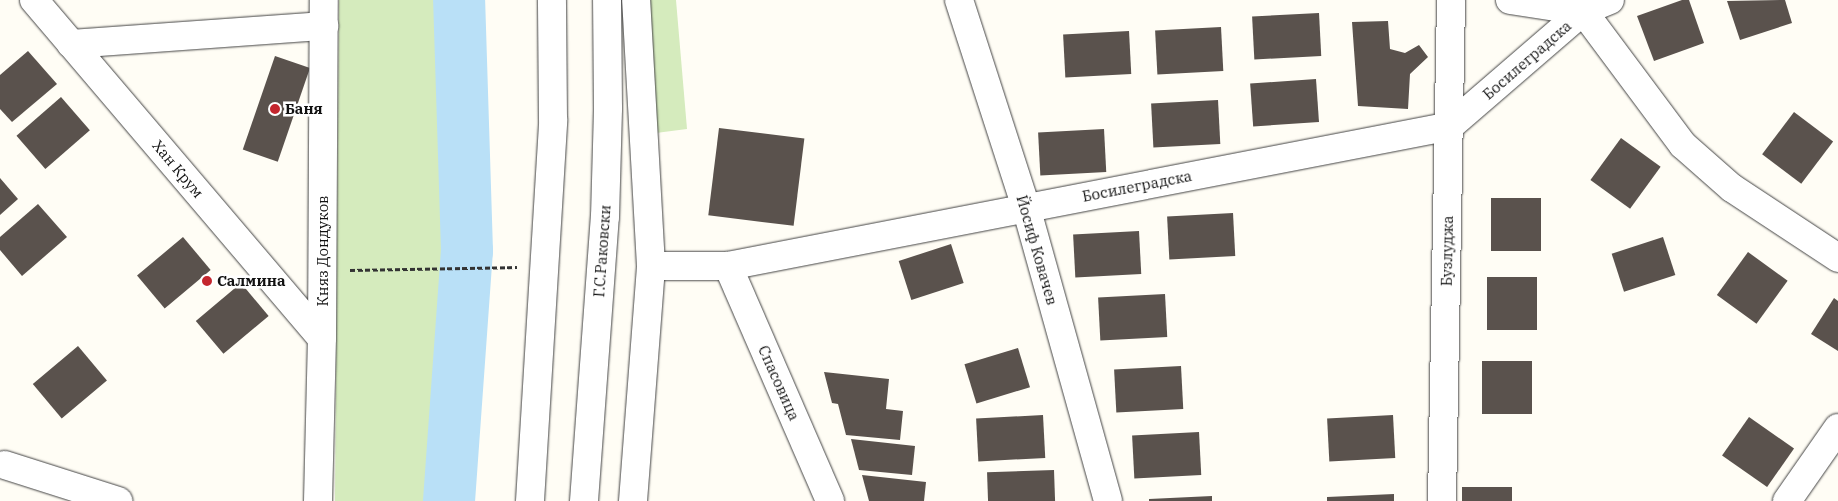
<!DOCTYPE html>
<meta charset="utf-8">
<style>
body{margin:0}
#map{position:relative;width:1838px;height:501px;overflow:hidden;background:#fffdf5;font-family:"IBM Plex Serif",serif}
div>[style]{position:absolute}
.green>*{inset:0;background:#d5ebbd}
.river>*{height:52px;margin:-26px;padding:0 26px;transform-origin:26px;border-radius:26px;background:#b9e0f7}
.building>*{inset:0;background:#5a524d;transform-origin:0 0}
.path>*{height:3px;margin-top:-1.5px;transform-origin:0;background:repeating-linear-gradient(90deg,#333 0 5px,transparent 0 7.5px)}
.roads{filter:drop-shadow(0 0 1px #444) drop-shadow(0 0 1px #444)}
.minor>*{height:28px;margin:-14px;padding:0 14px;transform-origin:14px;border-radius:14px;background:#fff}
.dots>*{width:14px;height:14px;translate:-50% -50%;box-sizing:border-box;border:2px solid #fff;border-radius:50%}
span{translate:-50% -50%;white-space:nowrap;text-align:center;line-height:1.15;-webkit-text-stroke:5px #fff;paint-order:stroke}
.street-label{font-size:15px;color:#111}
.poi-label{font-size:15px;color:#111;font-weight:700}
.left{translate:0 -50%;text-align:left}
</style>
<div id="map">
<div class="green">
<div style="clip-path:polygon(339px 0,460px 0,467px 251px,449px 501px,335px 501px)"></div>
<div style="clip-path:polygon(642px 0,676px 0,687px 129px,648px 134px)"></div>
</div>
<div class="river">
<div style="left:449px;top:501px;width:251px;rotate:-85.9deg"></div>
<div style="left:467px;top:251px;width:251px;rotate:-91.8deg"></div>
</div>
<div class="building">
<div style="clip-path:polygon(1682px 0,1689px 0,1704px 43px,1654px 61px,1637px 16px)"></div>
<div style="clip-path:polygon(1785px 0,1792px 23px,1740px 40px,1727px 1px)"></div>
<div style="left:1319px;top:13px;width:43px;height:67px;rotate:87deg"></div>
<div style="clip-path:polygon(1388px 21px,1390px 49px,1405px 53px,1419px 45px,1428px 57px,1410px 74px,1408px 109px,1358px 106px,1352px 22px)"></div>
<div style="left:1221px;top:27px;width:44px;height:66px;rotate:87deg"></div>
<div style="left:1129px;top:31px;width:43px;height:66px;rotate:87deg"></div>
<div style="clip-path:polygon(28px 51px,57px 84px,12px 122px,0 109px,0 75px)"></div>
<div style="left:275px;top:56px;width:37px;height:99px;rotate:19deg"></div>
<div style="left:1316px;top:79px;width:43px;height:66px;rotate:86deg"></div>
<div style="left:61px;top:97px;width:44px;height:59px;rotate:49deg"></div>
<div style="left:1218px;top:100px;width:44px;height:67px;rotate:87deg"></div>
<div style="left:1794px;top:112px;width:49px;height:53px;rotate:37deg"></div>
<div style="left:719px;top:128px;width:86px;height:88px;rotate:7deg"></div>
<div style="left:1104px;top:129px;width:43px;height:66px;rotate:87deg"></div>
<div style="left:1621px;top:138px;width:49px;height:52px;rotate:36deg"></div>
<div style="clip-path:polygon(0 178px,18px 199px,0 215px)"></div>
<div style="left:1541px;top:198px;width:53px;height:50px;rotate:90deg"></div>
<div style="clip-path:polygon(38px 204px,67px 237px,22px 276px,0 250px,0 237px)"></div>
<div style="left:1233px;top:213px;width:43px;height:66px;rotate:87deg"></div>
<div style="left:1139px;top:231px;width:43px;height:66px;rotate:87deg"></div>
<div style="left:183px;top:237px;width:43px;height:60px;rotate:50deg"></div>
<div style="left:1663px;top:237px;width:40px;height:54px;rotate:72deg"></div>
<div style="left:951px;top:244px;width:41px;height:55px;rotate:72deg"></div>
<div style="left:1748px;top:252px;width:49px;height:53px;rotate:36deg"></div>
<div style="left:1537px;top:277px;width:53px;height:50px;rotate:90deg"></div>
<div style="left:241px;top:283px;width:43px;height:59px;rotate:50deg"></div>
<div style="left:1165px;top:294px;width:43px;height:67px;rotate:87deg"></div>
<div style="clip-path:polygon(1834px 298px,1838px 301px,1838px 351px,1811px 334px)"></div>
<div style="left:78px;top:346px;width:45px;height:59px;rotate:50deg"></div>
<div style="left:1018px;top:348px;width:41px;height:56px;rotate:73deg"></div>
<div style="left:1482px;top:361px;width:50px;height:53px"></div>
<div style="left:1181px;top:366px;width:43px;height:67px;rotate:87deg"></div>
<div style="clip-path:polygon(824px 372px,889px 379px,886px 409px,903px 411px,900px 440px,846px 435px,838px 404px,832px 403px)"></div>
<div style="left:1043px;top:415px;width:43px;height:67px;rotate:87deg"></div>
<div style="left:1393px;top:415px;width:43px;height:66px;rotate:87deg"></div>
<div style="left:1749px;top:417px;width:55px;height:47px;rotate:35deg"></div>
<div style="left:1199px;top:432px;width:43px;height:67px;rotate:87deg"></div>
<div style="clip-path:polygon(851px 439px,915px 446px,912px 475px,859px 470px)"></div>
<div style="left:1054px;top:470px;width:31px;height:67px;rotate:88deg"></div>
<div style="clip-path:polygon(862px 475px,926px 482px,924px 501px,869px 501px)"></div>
<div style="left:1462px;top:487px;width:50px;height:14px"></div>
<div style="clip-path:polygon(1394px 494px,1394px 501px,1327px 501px,1327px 497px)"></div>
<div style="clip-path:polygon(1212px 496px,1212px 501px,1149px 501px,1149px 499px)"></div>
</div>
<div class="path">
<div style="left:350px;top:270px;width:167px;rotate:-1deg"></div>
</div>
<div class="roads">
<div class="minor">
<div style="left:34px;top:0;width:444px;rotate:49.6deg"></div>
<div style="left:959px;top:0;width:218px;rotate:72.1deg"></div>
<div style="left:1026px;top:207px;width:305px;rotate:74.4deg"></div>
<div style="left:1510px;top:0;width:74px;rotate:8.6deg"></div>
<div style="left:1583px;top:11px;width:29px;rotate:-22deg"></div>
<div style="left:71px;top:44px;width:254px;rotate:-4.1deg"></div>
<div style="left:651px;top:266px;width:77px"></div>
<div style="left:728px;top:266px;width:735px;rotate:-10.97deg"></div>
<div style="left:1450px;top:126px;width:176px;rotate:-40.8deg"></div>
<div style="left:1583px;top:11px;width:167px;rotate:53.3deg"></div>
<div style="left:1683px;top:145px;width:65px;rotate:41.3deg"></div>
<div style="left:1732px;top:188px;width:127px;rotate:33.4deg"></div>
<div style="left:728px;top:266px;width:256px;rotate:66.5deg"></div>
<div style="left:5px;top:465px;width:119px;rotate:17.7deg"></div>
<div style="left:318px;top:501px;width:163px;rotate:-88.6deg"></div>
<div style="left:322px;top:338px;width:338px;rotate:-89.7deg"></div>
<div style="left:530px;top:501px;width:382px;rotate:-86.5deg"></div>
<div style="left:553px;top:120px;width:120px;rotate:-90.5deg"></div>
<div style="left:584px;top:501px;width:285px;rotate:-85.8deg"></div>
<div style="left:605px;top:217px;width:109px;rotate:-88.4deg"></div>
<div style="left:608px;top:108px;width:108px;rotate:-90.5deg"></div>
<div style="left:633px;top:501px;width:236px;rotate:-85.6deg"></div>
<div style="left:651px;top:266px;width:266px;rotate:-93.2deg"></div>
<div style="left:1442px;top:501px;width:501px;rotate:-88.97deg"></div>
<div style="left:1787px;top:501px;width:89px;rotate:-55.1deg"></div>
</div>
</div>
<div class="dots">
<div style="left:275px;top:109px;background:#c4262e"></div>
<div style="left:207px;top:281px;background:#c4262e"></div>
</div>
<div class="street-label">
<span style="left:1527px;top:60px;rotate:-41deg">Босилеградска</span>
<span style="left:178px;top:169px;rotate:50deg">Хан Крум</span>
<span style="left:1137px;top:186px;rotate:-11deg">Босилеградска</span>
<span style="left:1037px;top:250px;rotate:74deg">Йосиф Ковачев</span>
<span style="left:323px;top:251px;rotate:-90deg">Княз Дондуков</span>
<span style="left:602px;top:251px;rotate:-86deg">Г.С.Раковски</span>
<span style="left:1447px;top:251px;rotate:-89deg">Бузлуджа</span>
<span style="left:779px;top:383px;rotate:66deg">Спасовица</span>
</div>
<div class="poi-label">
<span class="left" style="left:285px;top:109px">Баня</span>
<span class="left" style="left:217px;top:281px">Салмина</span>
</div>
</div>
